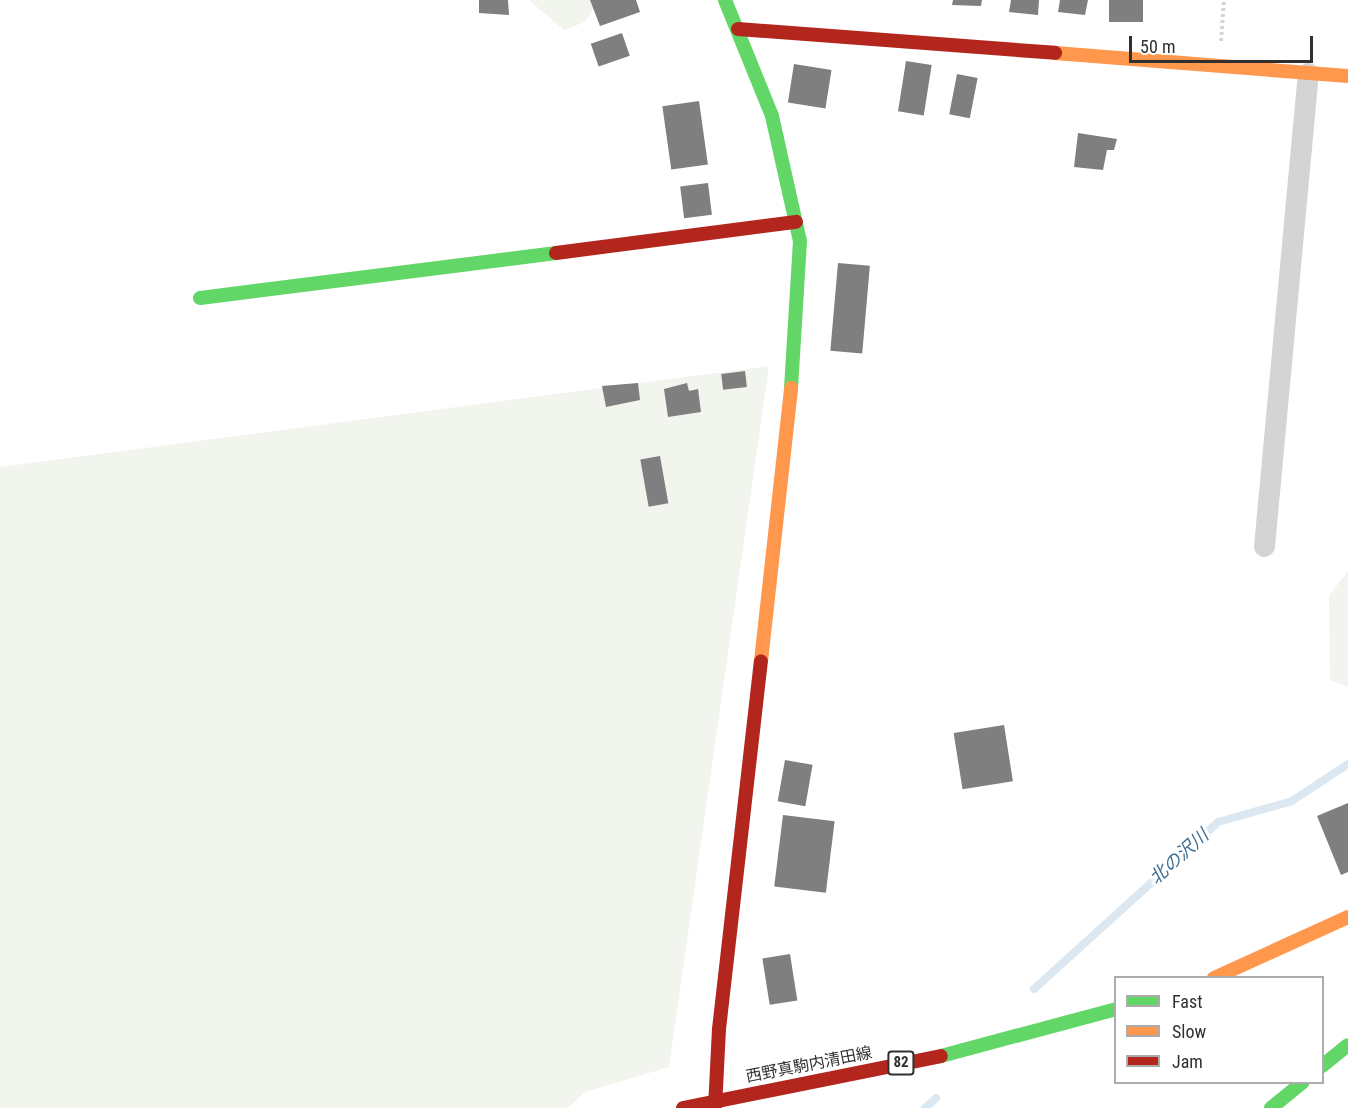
<!DOCTYPE html>
<meta charset="utf-8">
<style>
body{margin:0}
#map{position:relative;width:1348px;height:1108px;overflow:hidden;background:#fff;font-family:"Roboto Condensed","Noto Sans JP",sans-serif}
div>[style]{position:absolute}
.green>*{inset:0;background:#f1f5ed}
.stream>*{height:8px;margin:-4px;padding:0 4px;transform-origin:4px;border-radius:4px;background:#dbe8f1}
.building>*{inset:0;background:#7f7f7f;transform-origin:0 0}
.path>*{height:4px;margin-top:-2px;transform-origin:0;background:repeating-linear-gradient(90deg,#d4d4d4 0 3px,transparent 0 6px)}
.street>*{height:21px;margin:-10.5px;padding:0 10.5px;transform-origin:10.5px;border-radius:10.5px;background:#d4d4d4}
.fast>*{height:14px;margin:-7px;padding:0 7px;transform-origin:7px;border-radius:7px;background:#63d668}
.slow>*{height:14px;margin:-7px;padding:0 7px;transform-origin:7px;border-radius:7px;background:#ff974d}
.jam>*{height:14px;margin:-7px;padding:0 7px;transform-origin:7px;border-radius:7px;background:#b3261e}
span{translate:-50% -50%;white-space:nowrap;text-align:center;line-height:1.15;-webkit-text-stroke:6px #fff;paint-order:stroke}
.shield-label span{padding:2px 4px;background:#fff;border:2px solid;border-radius:4px;-webkit-text-stroke-width:0}
.shield-label{font-size:15px;color:#303030;font-weight:700}
.street-label{font-size:16px;color:#303030}
.water-label{font-size:18px;color:#3f6e90;font-style:italic}
.legend{position:absolute;left:1114px;top:976px;width:210px;height:108px;box-sizing:border-box;background:#fff;border:2px solid #acacac;margin:0;padding:8px 10px;list-style:none;font-size:18px;color:#303030}
.legend li{display:flex;align-items:center;gap:12px;height:30px}
.legend b{width:30px;border:2px solid #acacac}
.scale{position:absolute;left:1129px;top:36px;width:184px;height:27px;box-sizing:border-box;border:3px solid #303030;border-top:0;padding-left:8px;font-size:18px;line-height:21px;white-space:nowrap;color:#303030;-webkit-text-stroke:4px #fff;paint-order:stroke}
</style>
<div id="map">
<div class="green">
<div style="clip-path:polygon(529px 0,599px 0,585px 22px,564px 30px)"></div>
<div style="clip-path:polygon(769px 366px,669px 1067px,585px 1092px,568px 1108px,0 1108px,0 467px)"></div>
<div style="clip-path:polygon(1348px 571px,1348px 687px,1330px 680px,1329px 596px)"></div>
</div>
<div class="stream">
<div style="left:1034px;top:989px;width:248px;rotate:-42.2deg"></div>
<div style="left:1218px;top:822px;width:77px;rotate:-15.8deg"></div>
<div style="left:1292px;top:801px;width:67px;rotate:-33.5deg"></div>
<div style="left:925px;top:1108px;width:15px;rotate:-42deg"></div>
</div>
<div class="building">
<div style="clip-path:polygon(479px 0,508px 0,509px 15px,479px 13px)"></div>
<div style="clip-path:polygon(590px 0,636px 0,640px 12px,600px 26px)"></div>
<div style="clip-path:polygon(953px 0,982px 0,981px 6px,952px 5px)"></div>
<div style="clip-path:polygon(1011px 0,1039px 0,1038px 15px,1009px 12px)"></div>
<div style="clip-path:polygon(1060px 0,1088px 0,1085px 15px,1058px 12px)"></div>
<div style="left:1109px;top:0;width:34px;height:22px"></div>
<div style="left:622px;top:33px;width:24px;height:33px;rotate:71deg"></div>
<div style="left:906px;top:61px;width:26px;height:51px;rotate:9deg"></div>
<div style="left:794px;top:64px;width:38px;height:39px;rotate:9deg"></div>
<div style="left:957px;top:74px;width:21px;height:41px;rotate:11deg"></div>
<div style="left:699px;top:101px;width:64px;height:37px;rotate:82deg"></div>
<div style="clip-path:polygon(1078px 133px,1117px 139px,1114px 150px,1107px 150px,1103px 170px,1074px 167px)"></div>
<div style="left:708px;top:183px;width:32px;height:28px;rotate:83deg"></div>
<div style="left:838px;top:263px;width:32px;height:88px;rotate:5deg"></div>
<div style="left:745px;top:371px;width:16px;height:24px;rotate:83deg"></div>
<div style="clip-path:polygon(638px 383px,640px 400px,606px 407px,602px 386px)"></div>
<div style="clip-path:polygon(687px 383px,689px 391px,698px 389px,701px 412px,668px 417px,664px 389px)"></div>
<div style="left:660px;top:456px;width:48px;height:20px;rotate:80deg"></div>
<div style="left:1004px;top:725px;width:57px;height:51px;rotate:81deg"></div>
<div style="left:785px;top:760px;width:28px;height:42px;rotate:10deg"></div>
<div style="clip-path:polygon(1348px 803px,1348px 872px,1341px 875px,1317px 816px)"></div>
<div style="left:783px;top:815px;width:52px;height:72px;rotate:7deg"></div>
<div style="left:790px;top:954px;width:47px;height:28px;rotate:81deg"></div>
</div>
<div class="path">
<div style="left:1221px;top:41px;width:41px;rotate:-85.8deg"></div>
</div>
<div class="street">
<div style="left:1264px;top:546px;width:475px;rotate:-84.7deg"></div>
</div>
<div class="fast">
<div style="left:725px;top:0;width:125px;rotate:67.9deg"></div>
<div style="left:772px;top:116px;width:128px;rotate:77.4deg"></div>
<div style="left:800px;top:241px;width:147px;rotate:93.5deg"></div>
<div style="left:200px;top:298px;width:359px;rotate:-7.2deg"></div>
<div style="left:941px;top:1056px;width:181px;rotate:-15deg"></div>
<div style="left:1322px;top:1066px;width:33px;rotate:-39deg"></div>
<div style="left:1271px;top:1108px;width:41px;rotate:-39.1deg"></div>
</div>
<div class="slow">
<div style="left:1055px;top:53px;width:294px;rotate:4.5deg"></div>
<div style="left:761px;top:661px;width:275px;rotate:-83.7deg"></div>
<div style="left:1214px;top:978px;width:147px;rotate:-24.5deg"></div>
</div>
<div class="jam">
<div style="left:738px;top:29px;width:318px;rotate:4.3deg"></div>
<div style="left:556px;top:253px;width:242px;rotate:-7.4deg"></div>
<div style="left:683px;top:1108px;width:263px;rotate:-11.4deg"></div>
<div style="left:715px;top:1108px;width:79px;rotate:-87.1deg"></div>
<div style="left:719px;top:1029px;width:370px;rotate:-83.5deg"></div>
</div>
<div class="shield-label">
<span style="left:901px;top:1063px">82</span>
</div>
<div class="street-label">
<span style="left:809px;top:1065px;rotate:-11deg">西野真駒内清田線</span>
</div>
<div class="water-label">
<span style="left:1179px;top:857px;rotate:-42deg">北の沢川</span>
</div>
<ul class="legend">
<li><b style="height:8px;background:#63d668"></b>Fast</li>
<li><b style="height:8px;background:#ff974d"></b>Slow</li>
<li><b style="height:8px;background:#b3261e"></b>Jam</li>
</ul>
<div class="scale">50 m</div>
</div>
